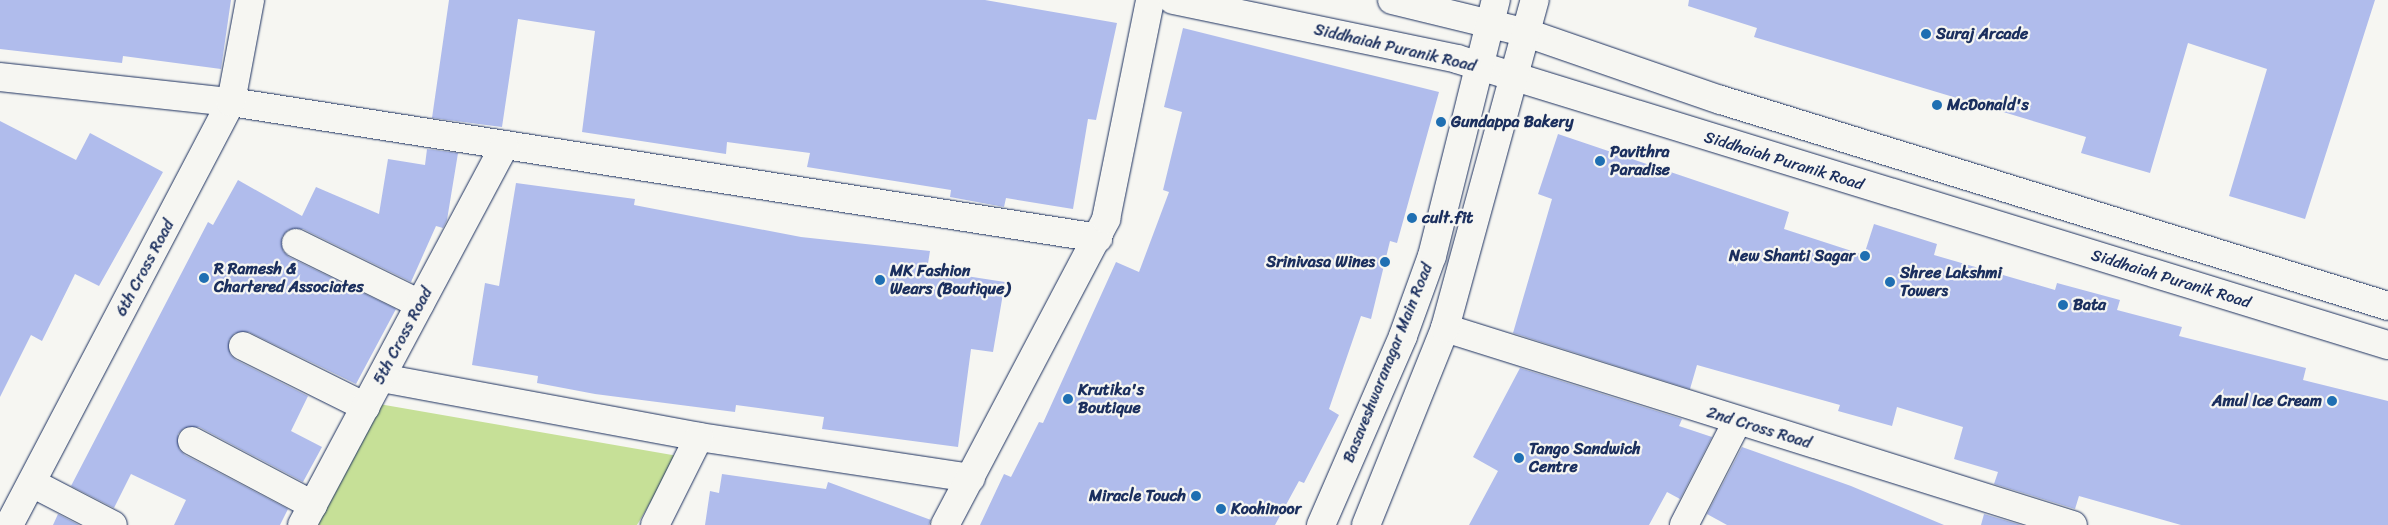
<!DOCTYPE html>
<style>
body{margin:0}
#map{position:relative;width:2388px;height:525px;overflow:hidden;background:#f6f6f2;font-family:Sriracha,sans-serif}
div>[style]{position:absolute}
.green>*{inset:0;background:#c6e097}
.building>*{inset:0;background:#b0bcec}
.roads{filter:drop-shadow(0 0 1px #1b2f5e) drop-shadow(0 0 1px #1b2f5e)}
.street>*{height:28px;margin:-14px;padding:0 14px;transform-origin:14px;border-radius:14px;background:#f6f6f2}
.secondary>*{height:28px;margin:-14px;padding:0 14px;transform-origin:14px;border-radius:14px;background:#f6f6f2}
.dots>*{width:14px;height:14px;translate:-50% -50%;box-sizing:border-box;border:2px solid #f6f6f2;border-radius:50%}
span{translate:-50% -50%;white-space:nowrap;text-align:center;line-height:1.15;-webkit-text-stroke:4.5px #f6f6f2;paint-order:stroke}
.poi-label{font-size:16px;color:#1b2f5e;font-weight:700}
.left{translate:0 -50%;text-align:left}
.right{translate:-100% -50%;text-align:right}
.street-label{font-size:16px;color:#1b2f5e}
</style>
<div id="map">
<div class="green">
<div style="clip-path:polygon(379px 404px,678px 456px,637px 525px,318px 525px)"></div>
</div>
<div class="building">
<div style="clip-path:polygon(0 0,231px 0,221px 69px,123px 56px,122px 63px,0 49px)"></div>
<div style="clip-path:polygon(449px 0,985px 0,1117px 23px,1096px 120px,1088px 119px,1073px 209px,1006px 198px,1004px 207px,950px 197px,951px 190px,807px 167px,810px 153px,727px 142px,726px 154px,582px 132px,595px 31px,518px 19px,502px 127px,432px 118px)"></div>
<div style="clip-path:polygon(1689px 0,2375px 0,2305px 219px,2229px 196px,2267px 69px,2188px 43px,2150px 173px,2081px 153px,2086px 137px,1754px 37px,1757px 28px,1688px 6px)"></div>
<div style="clip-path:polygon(1183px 28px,1439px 92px,1397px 243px,1390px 241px,1371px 319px,1361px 316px,1329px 409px,1339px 415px,1304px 483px,1299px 481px,1275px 525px,980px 525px,1004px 474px,1011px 477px,1039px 422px,1043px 423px,1116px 262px,1139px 272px,1169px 192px,1163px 190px,1182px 112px,1164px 107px)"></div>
<div style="clip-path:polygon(0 121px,76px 160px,90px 133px,163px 172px,99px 286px,75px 274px,42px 341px,31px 335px,0 397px)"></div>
<div style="clip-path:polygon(1558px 134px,1789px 212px,1784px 229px,1864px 255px,1874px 224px,1937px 244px,1934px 255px,2055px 290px,2057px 283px,2120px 300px,2117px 310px,2182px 327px,2179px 336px,2306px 368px,2303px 380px,2388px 401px,2388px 525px,2181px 525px,2079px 496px,2075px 509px,1994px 484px,1998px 472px,1954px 459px,1963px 427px,1897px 407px,1892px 426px,1838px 411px,1840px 405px,1697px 365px,1690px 389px,1513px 333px,1552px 199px,1538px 194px)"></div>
<div style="clip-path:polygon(427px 149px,458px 153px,447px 220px,443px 228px,436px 226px,411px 282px,303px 229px,288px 230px,282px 237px,283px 251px,289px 257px,396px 309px,356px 384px,249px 332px,235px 333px,229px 340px,230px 354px,236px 360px,308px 396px,291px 431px,322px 447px,303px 482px,199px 427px,184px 428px,178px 434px,179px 449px,185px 455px,288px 509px,280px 525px,174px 525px,186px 500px,131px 474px,114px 508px,71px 486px,208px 222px,213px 225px,238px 180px,302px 216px,316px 187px,379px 214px,388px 159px,425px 165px)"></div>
<div style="clip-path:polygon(516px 183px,635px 199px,634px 205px,801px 237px,930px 251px,927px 270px,1005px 282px,993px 352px,971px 349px,958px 447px,822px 429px,824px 417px,736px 405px,735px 412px,595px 394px,537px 383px,538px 376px,472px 365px,485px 283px,499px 286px)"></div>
<div style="clip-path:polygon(1520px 368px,1682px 419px,1679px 426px,1712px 437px,1680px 499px,1667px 492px,1649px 525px,1469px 525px,1498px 471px,1473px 457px)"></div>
<div style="clip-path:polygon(1742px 447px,1851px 486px,1944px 525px,1727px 525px,1707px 514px)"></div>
<div style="clip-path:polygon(722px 474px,826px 489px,828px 482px,931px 520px,929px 525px,705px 525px,710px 491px,719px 493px)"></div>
<div style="clip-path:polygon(58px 514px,79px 525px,53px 525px)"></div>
<div style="clip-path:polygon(1984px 514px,2021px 525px,1981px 525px)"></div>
</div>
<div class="roads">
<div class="street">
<div style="left:0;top:77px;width:232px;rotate:6.2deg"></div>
<div style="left:231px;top:102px;width:878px;rotate:8.91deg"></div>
<div style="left:296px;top:243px;width:138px;rotate:26.2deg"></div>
<div style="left:1445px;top:328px;width:658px;rotate:17.42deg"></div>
<div style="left:243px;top:346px;width:137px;rotate:26.4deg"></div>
<div style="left:382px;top:378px;width:322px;rotate:10.5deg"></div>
<div style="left:699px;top:437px;width:275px;rotate:8.6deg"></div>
<div style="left:192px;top:441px;width:137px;rotate:27.9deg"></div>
<div style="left:32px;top:483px;width:91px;rotate:27.4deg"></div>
<div style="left:9px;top:525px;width:478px;rotate:-62.3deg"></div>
<div style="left:231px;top:102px;width:104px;rotate:-79.4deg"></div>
<div style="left:302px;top:525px;width:429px;rotate:-61.9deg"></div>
<div style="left:655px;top:525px;width:98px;rotate:-63.4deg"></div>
<div style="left:945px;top:525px;width:346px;rotate:-62.2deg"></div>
<div style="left:1106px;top:219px;width:223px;rotate:-78.6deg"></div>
<div style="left:1684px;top:525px;width:116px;rotate:-62.8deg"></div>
</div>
<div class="secondary">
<div style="left:1173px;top:0;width:290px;rotate:11.7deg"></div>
<div style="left:1457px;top:59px;width:974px;rotate:17.08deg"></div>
<div style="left:1392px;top:0;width:139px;rotate:13.7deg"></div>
<div style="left:1527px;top:33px;width:205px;rotate:19.1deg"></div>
<div style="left:1721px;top:100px;width:698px;rotate:17.16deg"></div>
<div style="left:1321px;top:525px;width:206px;rotate:-66.5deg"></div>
<div style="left:1403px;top:336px;width:85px;rotate:-70.1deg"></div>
<div style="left:1432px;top:256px;width:264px;rotate:-76deg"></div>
<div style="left:1366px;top:525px;width:212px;rotate:-68.1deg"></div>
<div style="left:1445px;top:328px;width:340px;rotate:-74.7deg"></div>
</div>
</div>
<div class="dots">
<div style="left:1926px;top:34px;background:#1f6fb2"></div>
<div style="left:1937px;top:105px;background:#1f6fb2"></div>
<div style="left:1441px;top:122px;background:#1f6fb2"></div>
<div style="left:1600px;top:161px;background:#1f6fb2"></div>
<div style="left:1412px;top:218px;background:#1f6fb2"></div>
<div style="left:1865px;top:256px;background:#1f6fb2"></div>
<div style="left:1385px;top:262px;background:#1f6fb2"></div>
<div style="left:204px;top:278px;background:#1f6fb2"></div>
<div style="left:880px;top:280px;background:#1f6fb2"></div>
<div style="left:1890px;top:282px;background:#1f6fb2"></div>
<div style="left:2063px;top:305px;background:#1f6fb2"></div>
<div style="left:1068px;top:399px;background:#1f6fb2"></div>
<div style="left:2332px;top:401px;background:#1f6fb2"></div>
<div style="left:1519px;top:458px;background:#1f6fb2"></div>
<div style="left:1196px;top:496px;background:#1f6fb2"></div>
<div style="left:1221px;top:509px;background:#1f6fb2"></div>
</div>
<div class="poi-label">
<span class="left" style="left:1936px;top:34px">Suraj Arcade</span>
<span class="left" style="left:1947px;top:105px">McDonald's</span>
<span class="left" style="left:1451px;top:122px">Gundappa Bakery</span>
<span class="left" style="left:1610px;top:161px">Pavithra<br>Paradise</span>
<span class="left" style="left:1422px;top:218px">cult.fit</span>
<span class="right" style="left:1855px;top:256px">New Shanti Sagar</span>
<span class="right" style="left:1375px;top:262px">Srinivasa Wines</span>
<span class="left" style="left:214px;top:278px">R Ramesh &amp;<br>Chartered Associates</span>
<span class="left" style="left:890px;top:280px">MK Fashion<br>Wears (Boutique)</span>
<span class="left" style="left:1900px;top:282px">Shree Lakshmi<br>Towers</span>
<span class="left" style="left:2073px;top:305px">Bata</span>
<span class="left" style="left:1078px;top:399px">Krutika's<br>Boutique</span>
<span class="right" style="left:2322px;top:401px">Amul Ice Cream</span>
<span class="left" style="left:1529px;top:458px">Tango Sandwich<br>Centre</span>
<span class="right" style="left:1186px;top:496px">Miracle Touch</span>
<span class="left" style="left:1231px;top:509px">Koohinoor</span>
</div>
<div class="street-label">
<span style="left:1395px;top:48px;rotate:13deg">Siddhaiah Puranik Road</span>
<span style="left:1784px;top:161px;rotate:17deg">Siddhaiah Puranik Road</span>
<span style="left:145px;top:268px;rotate:-62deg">6th Cross Road</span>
<span style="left:2171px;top:279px;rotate:17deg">Siddhaiah Puranik Road</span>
<span style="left:403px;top:336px;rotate:-62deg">5th Cross Road</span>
<span style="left:1388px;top:363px;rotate:-68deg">Basaveshwaranagar Main Road</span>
<span style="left:1759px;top:428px;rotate:17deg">2nd Cross Road</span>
</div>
</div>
